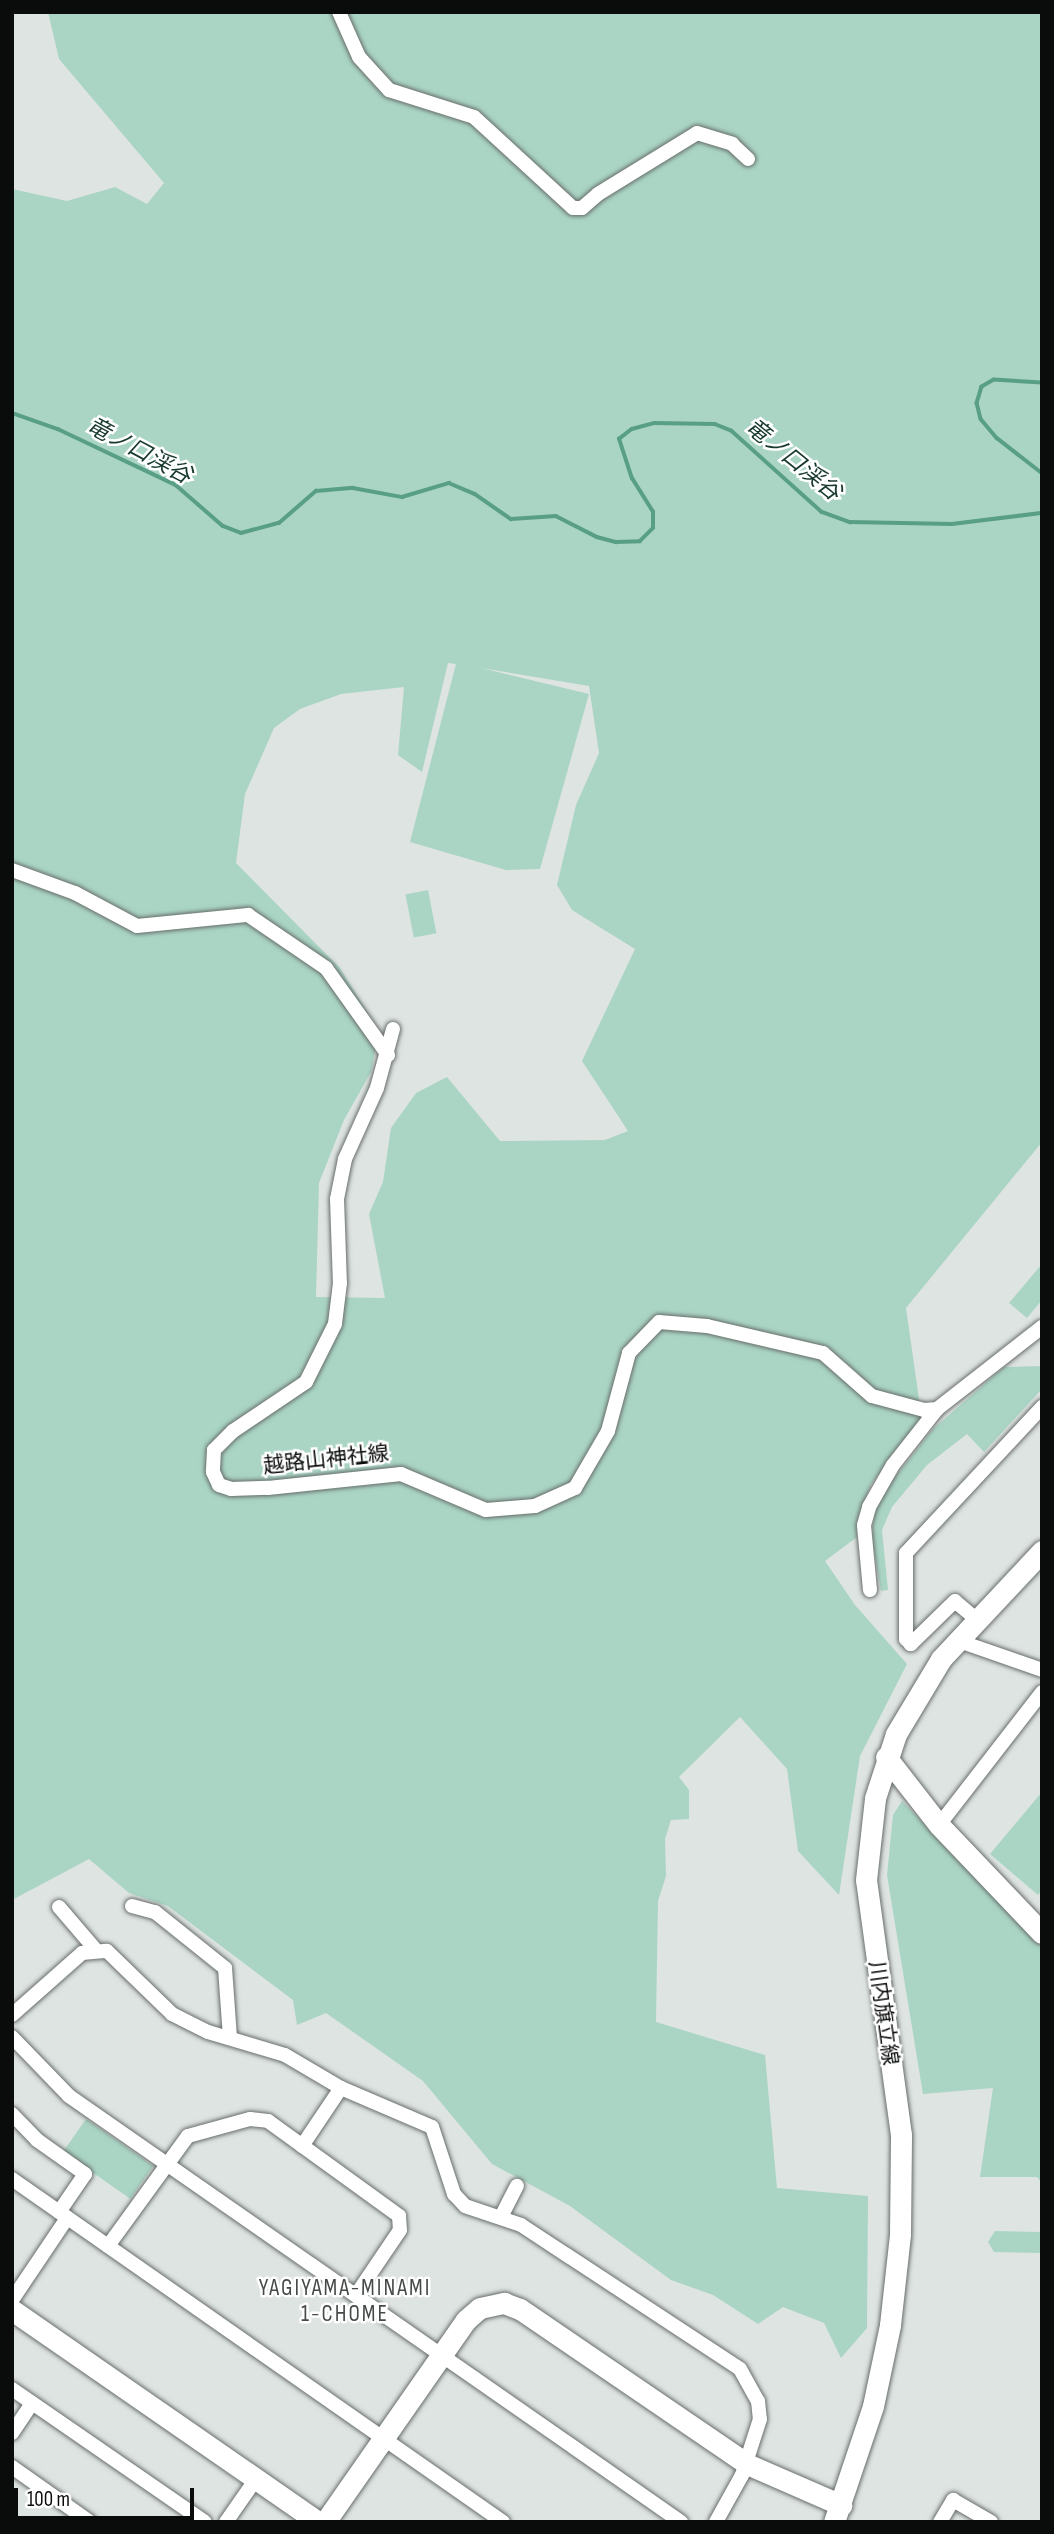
<!DOCTYPE html>
<meta charset="utf-8">
<style>
body{margin:0}
#map{position:relative;width:1054px;height:2534px;overflow:hidden;background:#dee4e2;font-family:"Sofia Sans Condensed","Noto Sans JP",sans-serif}
div>[style]{position:absolute}
.green>*{inset:0;background:#aad5c4;transform-origin:0 0}
.stream>*{height:3.5px;margin:-1.75px;padding:0 1.75px;transform-origin:1.75px;border-radius:1.75px;background:#589f86}
.roads{filter:drop-shadow(0 0 2px #686e6c) drop-shadow(0 0 2px #686e6c)}
.street>*{height:14px;margin:-7px;padding:0 7px;transform-origin:7px;border-radius:7px;background:#fff}
.secondary>*{height:21px;margin:-10.5px;padding:0 10.5px;transform-origin:10.5px;border-radius:10.5px;background:#fff}
span{translate:-50% -50%;white-space:nowrap;text-align:center;line-height:1.15;-webkit-text-stroke:5px #fff;paint-order:stroke}
.street-label{font-size:21px;color:#0a0c0b}
.water-label{font-size:23px;color:#18392e;font-style:italic}
.neighbourhood-label{font-size:23px;color:#454a48;letter-spacing:2px}
.frame{position:absolute;inset:0;border:14px solid #0a0c0b;pointer-events:none}
.scale{position:absolute;left:14px;top:2488px;width:180px;height:32px;box-sizing:border-box;border:4px solid #0a0c0b;border-top:0;padding-left:9px;font-size:21px;line-height:24px;white-space:nowrap;color:#0a0c0b;-webkit-text-stroke:5px #fff;paint-order:stroke}
</style>
<div id="map">
<div class="green">
<div style="clip-path:polygon(evenodd,48px 12px,1042px 12px,1042px 1142px,906px 1308px,922px 1420px,871px 1484px,858px 1519px,857px 1537px,825px 1561px,855px 1605px,907px 1664px,860px 1756px,839px 1895px,798px 1851px,787px 1769px,740px 1717px,679px 1777px,689px 1790px,689px 1819px,671px 1820px,665px 1839px,666px 1876px,658px 1901px,656px 2022px,765px 2055px,777px 2188px,868px 2196px,867px 2328px,841px 2358px,824px 2323px,783px 2307px,758px 2324px,713px 2295px,671px 2280px,570px 2206px,492px 2164px,423px 2081px,326px 2013px,297px 2025px,293px 2000px,168px 1906px,129px 1893px,89px 1859px,12px 1900px,12px 189px,67px 201px,115px 187px,147px 204px,164px 183px,59px 59px,48px 12px,448px 663px,456px 664px,410px 842px,506px 870px,540px 869px,589px 694px,481px 668px,589px 686px,599px 753px,576px 805px,557px 885px,572px 910px,635px 949px,582px 1061px,628px 1131px,605px 1140px,500px 1141px,447px 1077px,416px 1093px,391px 1128px,383px 1182px,369px 1214px,385px 1298px,316px 1297px,319px 1183px,344px 1120px,371px 1072px,379px 1031px,340px 968px,236px 863px,245px 794px,274px 728px,300px 709px,341px 694px,404px 687px,398px 755px,422px 772px,448px 663px)"></div>
<div style="left:428px;top:890px;width:44px;height:23px;rotate:79deg"></div>
<div style="clip-path:polygon(1042px 1264px,1042px 1300px,1027px 1318px,1009px 1303px)"></div>
<div style="clip-path:polygon(1042px 1366px,1042px 1389px,984px 1452px,967px 1434px,927px 1465px,892px 1507px,882px 1530px,888px 1590px,881px 1591px,872px 1538px,874px 1513px,884px 1491px,933px 1429px,1004px 1367px)"></div>
<div style="clip-path:polygon(1042px 1792px,1042px 1890px,1038px 1895px,990px 1854px)"></div>
<div style="clip-path:polygon(902px 1801px,1042px 1946px,1042px 2183px,1037px 2177px,980px 2177px,993px 2088px,923px 2094px,887px 1875px,893px 1815px)"></div>
<div style="left:86px;top:2119px;width:82px;height:40px;rotate:35deg"></div>
<div style="clip-path:polygon(995px 2231px,1041px 2232px,1042px 2253px,994px 2252px,988px 2242px)"></div>
</div>
<div class="stream">
<div style="left:1042px;top:383px;width:48px;rotate:-176.4deg"></div>
<div style="left:994px;top:380px;width:14px;rotate:150deg"></div>
<div style="left:982px;top:387px;width:17px;rotate:107deg"></div>
<div style="left:977px;top:403px;width:16px;rotate:76deg"></div>
<div style="left:981px;top:419px;width:25px;rotate:50deg"></div>
<div style="left:997px;top:438px;width:57px;rotate:37.9deg"></div>
<div style="left:12px;top:413px;width:49px;rotate:19.2deg"></div>
<div style="left:58px;top:429px;width:131px;rotate:25.4deg"></div>
<div style="left:176px;top:485px;width:62px;rotate:41.1deg"></div>
<div style="left:223px;top:526px;width:19px;rotate:21deg"></div>
<div style="left:241px;top:533px;width:39px;rotate:-15deg"></div>
<div style="left:279px;top:523px;width:49px;rotate:-40.9deg"></div>
<div style="left:316px;top:491px;width:37px;rotate:-5deg"></div>
<div style="left:353px;top:488px;width:50px;rotate:10.4deg"></div>
<div style="left:402px;top:497px;width:49px;rotate:-16.6deg"></div>
<div style="left:449px;top:483px;width:28px;rotate:23deg"></div>
<div style="left:475px;top:494px;width:44px;rotate:34.8deg"></div>
<div style="left:511px;top:519px;width:45px;rotate:-3.8deg"></div>
<div style="left:556px;top:516px;width:46px;rotate:27.1deg"></div>
<div style="left:597px;top:537px;width:20px;rotate:15deg"></div>
<div style="left:616px;top:542px;width:24px;rotate:-2deg"></div>
<div style="left:640px;top:541px;width:18px;rotate:-45deg"></div>
<div style="left:653px;top:528px;width:16px;rotate:-90deg"></div>
<div style="left:653px;top:512px;width:39px;rotate:-122deg"></div>
<div style="left:632px;top:479px;width:42px;rotate:-108deg"></div>
<div style="left:619px;top:439px;width:16px;rotate:-38deg"></div>
<div style="left:632px;top:429px;width:23px;rotate:-15deg"></div>
<div style="left:654px;top:423px;width:61px;rotate:0.9deg"></div>
<div style="left:715px;top:424px;width:18px;rotate:22deg"></div>
<div style="left:732px;top:431px;width:121px;rotate:42deg"></div>
<div style="left:822px;top:512px;width:30px;rotate:20deg"></div>
<div style="left:850px;top:522px;width:102px;rotate:1.1deg"></div>
<div style="left:952px;top:524px;width:91px;rotate:-7deg"></div>
</div>
<div class="roads">
<div class="street">
<div style="left:339px;top:12px;width:49px;rotate:66deg"></div>
<div style="left:359px;top:57px;width:45px;rotate:47.7deg"></div>
<div style="left:389px;top:90px;width:89px;rotate:17.6deg"></div>
<div style="left:474px;top:117px;width:134px;rotate:42.6deg"></div>
<div style="left:573px;top:208px;width:9px"></div>
<div style="left:582px;top:208px;width:21px;rotate:-41deg"></div>
<div style="left:598px;top:194px;width:116px;rotate:-31.6deg"></div>
<div style="left:697px;top:133px;width:37px;rotate:17deg"></div>
<div style="left:732px;top:144px;width:22px;rotate:43deg"></div>
<div style="left:12px;top:870px;width:67px;rotate:20.1deg"></div>
<div style="left:75px;top:893px;width:70px;rotate:28deg"></div>
<div style="left:137px;top:926px;width:112px;rotate:-5.7deg"></div>
<div style="left:248px;top:915px;width:94px;rotate:34.2deg"></div>
<div style="left:326px;top:968px;width:107px;rotate:54.5deg"></div>
<div style="left:393px;top:1029px;width:61px;rotate:105.2deg"></div>
<div style="left:377px;top:1088px;width:78px;rotate:114.3deg"></div>
<div style="left:345px;top:1159px;width:41px;rotate:101.3deg"></div>
<div style="left:337px;top:1199px;width:84px;rotate:88deg"></div>
<div style="left:340px;top:1283px;width:41px;rotate:97deg"></div>
<div style="left:335px;top:1324px;width:65px;rotate:116.6deg"></div>
<div style="left:306px;top:1382px;width:88px;rotate:146.1deg"></div>
<div style="left:233px;top:1431px;width:27px;rotate:135deg"></div>
<div style="left:214px;top:1450px;width:22px;rotate:93deg"></div>
<div style="left:213px;top:1472px;width:14px;rotate:65deg"></div>
<div style="left:219px;top:1485px;width:13px;rotate:18deg"></div>
<div style="left:231px;top:1489px;width:37px;rotate:-2deg"></div>
<div style="left:268px;top:1488px;width:134px;rotate:-6deg"></div>
<div style="left:401px;top:1474px;width:92px;rotate:23deg"></div>
<div style="left:486px;top:1510px;width:49px;rotate:-4.7deg"></div>
<div style="left:535px;top:1506px;width:44px;rotate:-24.2deg"></div>
<div style="left:575px;top:1488px;width:66px;rotate:-59.9deg"></div>
<div style="left:608px;top:1431px;width:81px;rotate:-74.9deg"></div>
<div style="left:629px;top:1353px;width:43px;rotate:-45.9deg"></div>
<div style="left:659px;top:1322px;width:48px;rotate:4.8deg"></div>
<div style="left:707px;top:1326px;width:119px;rotate:13.1deg"></div>
<div style="left:823px;top:1353px;width:65px;rotate:41.3deg"></div>
<div style="left:872px;top:1396px;width:54px;rotate:15.1deg"></div>
<div style="left:924px;top:1410px;width:13px;rotate:-4deg"></div>
<div style="left:937px;top:1409px;width:133px;rotate:-38deg"></div>
<div style="left:870px;top:1590px;width:65px;rotate:-95.3deg"></div>
<div style="left:864px;top:1525px;width:19px;rotate:-74deg"></div>
<div style="left:869px;top:1507px;width:48px;rotate:-60.3deg"></div>
<div style="left:893px;top:1465px;width:71px;rotate:-51.8deg"></div>
<div style="left:975px;top:1618px;width:26px;rotate:-140deg"></div>
<div style="left:955px;top:1601px;width:62px;rotate:135.7deg"></div>
<div style="left:911px;top:1644px;width:7px;rotate:-135deg"></div>
<div style="left:906px;top:1639px;width:86px;rotate:-90deg"></div>
<div style="left:906px;top:1553px;width:200px;rotate:-47deg"></div>
<div style="left:956px;top:1640px;width:91px;rotate:19.2deg"></div>
<div style="left:939px;top:1825px;width:168px;rotate:-52.2deg"></div>
<div style="left:132px;top:1906px;width:24px;rotate:15deg"></div>
<div style="left:155px;top:1912px;width:90px;rotate:38.7deg"></div>
<div style="left:225px;top:1968px;width:70px;rotate:85.9deg"></div>
<div style="left:59px;top:1907px;width:55px;rotate:49.4deg"></div>
<div style="left:12px;top:2015px;width:94px;rotate:-41.5deg"></div>
<div style="left:82px;top:1953px;width:25px;rotate:-5deg"></div>
<div style="left:107px;top:1951px;width:91px;rotate:44.1deg"></div>
<div style="left:172px;top:2014px;width:40px;rotate:26.6deg"></div>
<div style="left:208px;top:2032px;width:80px;rotate:16.6deg"></div>
<div style="left:285px;top:2055px;width:65px;rotate:30.5deg"></div>
<div style="left:341px;top:2088px;width:99px;rotate:23.2deg"></div>
<div style="left:432px;top:2127px;width:71px;rotate:71.8deg"></div>
<div style="left:454px;top:2194px;width:16px;rotate:47deg"></div>
<div style="left:465px;top:2206px;width:59px;rotate:18.7deg"></div>
<div style="left:521px;top:2225px;width:262px;rotate:33.3deg"></div>
<div style="left:740px;top:2369px;width:37px;rotate:61deg"></div>
<div style="left:758px;top:2401px;width:18px;rotate:84deg"></div>
<div style="left:760px;top:2419px;width:59px;rotate:107.8deg"></div>
<div style="left:742px;top:2475px;width:54px;rotate:119deg"></div>
<div style="left:12px;top:2037px;width:82px;rotate:46deg"></div>
<div style="left:69px;top:2096px;width:746px;rotate:34.84deg"></div>
<div style="left:12px;top:2114px;width:36px;rotate:46deg"></div>
<div style="left:37px;top:2140px;width:59px;rotate:35.3deg"></div>
<div style="left:85px;top:2174px;width:46px;rotate:124.4deg"></div>
<div style="left:302px;top:2146px;width:70px;rotate:-56.1deg"></div>
<div style="left:12px;top:2179px;width:599px;rotate:34.94deg"></div>
<div style="left:501px;top:2217px;width:35px;rotate:-63deg"></div>
<div style="left:108px;top:2246px;width:136px;rotate:-54deg"></div>
<div style="left:188px;top:2136px;width:64px;rotate:-15.3deg"></div>
<div style="left:250px;top:2119px;width:18px;rotate:6deg"></div>
<div style="left:268px;top:2121px;width:162px;rotate:35.9deg"></div>
<div style="left:399px;top:2216px;width:14px;rotate:86deg"></div>
<div style="left:400px;top:2230px;width:78px;rotate:124.1deg"></div>
<div style="left:12px;top:2300px;width:99px;rotate:-56.1deg"></div>
<div style="left:12px;top:2389px;width:234px;rotate:34.6deg"></div>
<div style="left:12px;top:2433px;width:36px;rotate:-56deg"></div>
<div style="left:12px;top:2467px;width:95px;rotate:35.2deg"></div>
<div style="left:226px;top:2522px;width:52px;rotate:-55.1deg"></div>
<div style="left:940px;top:2522px;width:26px;rotate:-59deg"></div>
<div style="left:953px;top:2500px;width:44px;rotate:30.1deg"></div>
</div>
<div class="secondary">
<div style="left:886px;top:1757px;width:86px;rotate:52.1deg"></div>
<div style="left:939px;top:1825px;width:149px;rotate:46.4deg"></div>
<div style="left:12px;top:2310px;width:372px;rotate:34.7deg"></div>
<div style="left:325px;top:2522px;width:246px;rotate:-55.1deg"></div>
<div style="left:466px;top:2320px;width:18px;rotate:-41deg"></div>
<div style="left:480px;top:2308px;width:25px;rotate:-12deg"></div>
<div style="left:504px;top:2303px;width:17px;rotate:21deg"></div>
<div style="left:520px;top:2309px;width:275px;rotate:34.3deg"></div>
<div style="left:747px;top:2464px;width:103px;rotate:23.6deg"></div>
<div style="left:834px;top:2522px;width:122px;rotate:-71.4deg"></div>
<div style="left:873px;top:2406px;width:83px;rotate:-78.1deg"></div>
<div style="left:890px;top:2325px;width:92px;rotate:-83.7deg"></div>
<div style="left:900px;top:2234px;width:99px;rotate:-89.4deg"></div>
<div style="left:901px;top:2135px;width:257px;rotate:-97.8deg"></div>
<div style="left:866px;top:1880px;width:82px;rotate:-83.7deg"></div>
<div style="left:875px;top:1798px;width:67px;rotate:-71.8deg"></div>
<div style="left:896px;top:1734px;width:87px;rotate:-59deg"></div>
<div style="left:941px;top:1659px;width:148px;rotate:-46.9deg"></div>
</div>
</div>
<div class="street-label">
<span style="left:326px;top:1460px;rotate:-6deg">越路山神社線</span>
<span style="left:883px;top:2013px;rotate:82deg">川内旗立線</span>
</div>
<div class="water-label">
<span style="left:139px;top:451px;rotate:28deg">竜ノ口渓谷</span>
<span style="left:793px;top:460px;rotate:39deg">竜ノ口渓谷</span>
</div>
<div class="neighbourhood-label">
<span style="left:345px;top:2301px">YAGIYAMA-MINAMI<br>1-CHOME</span>
</div>
<div class="frame"></div>
<div class="scale">100 m</div>
</div>
